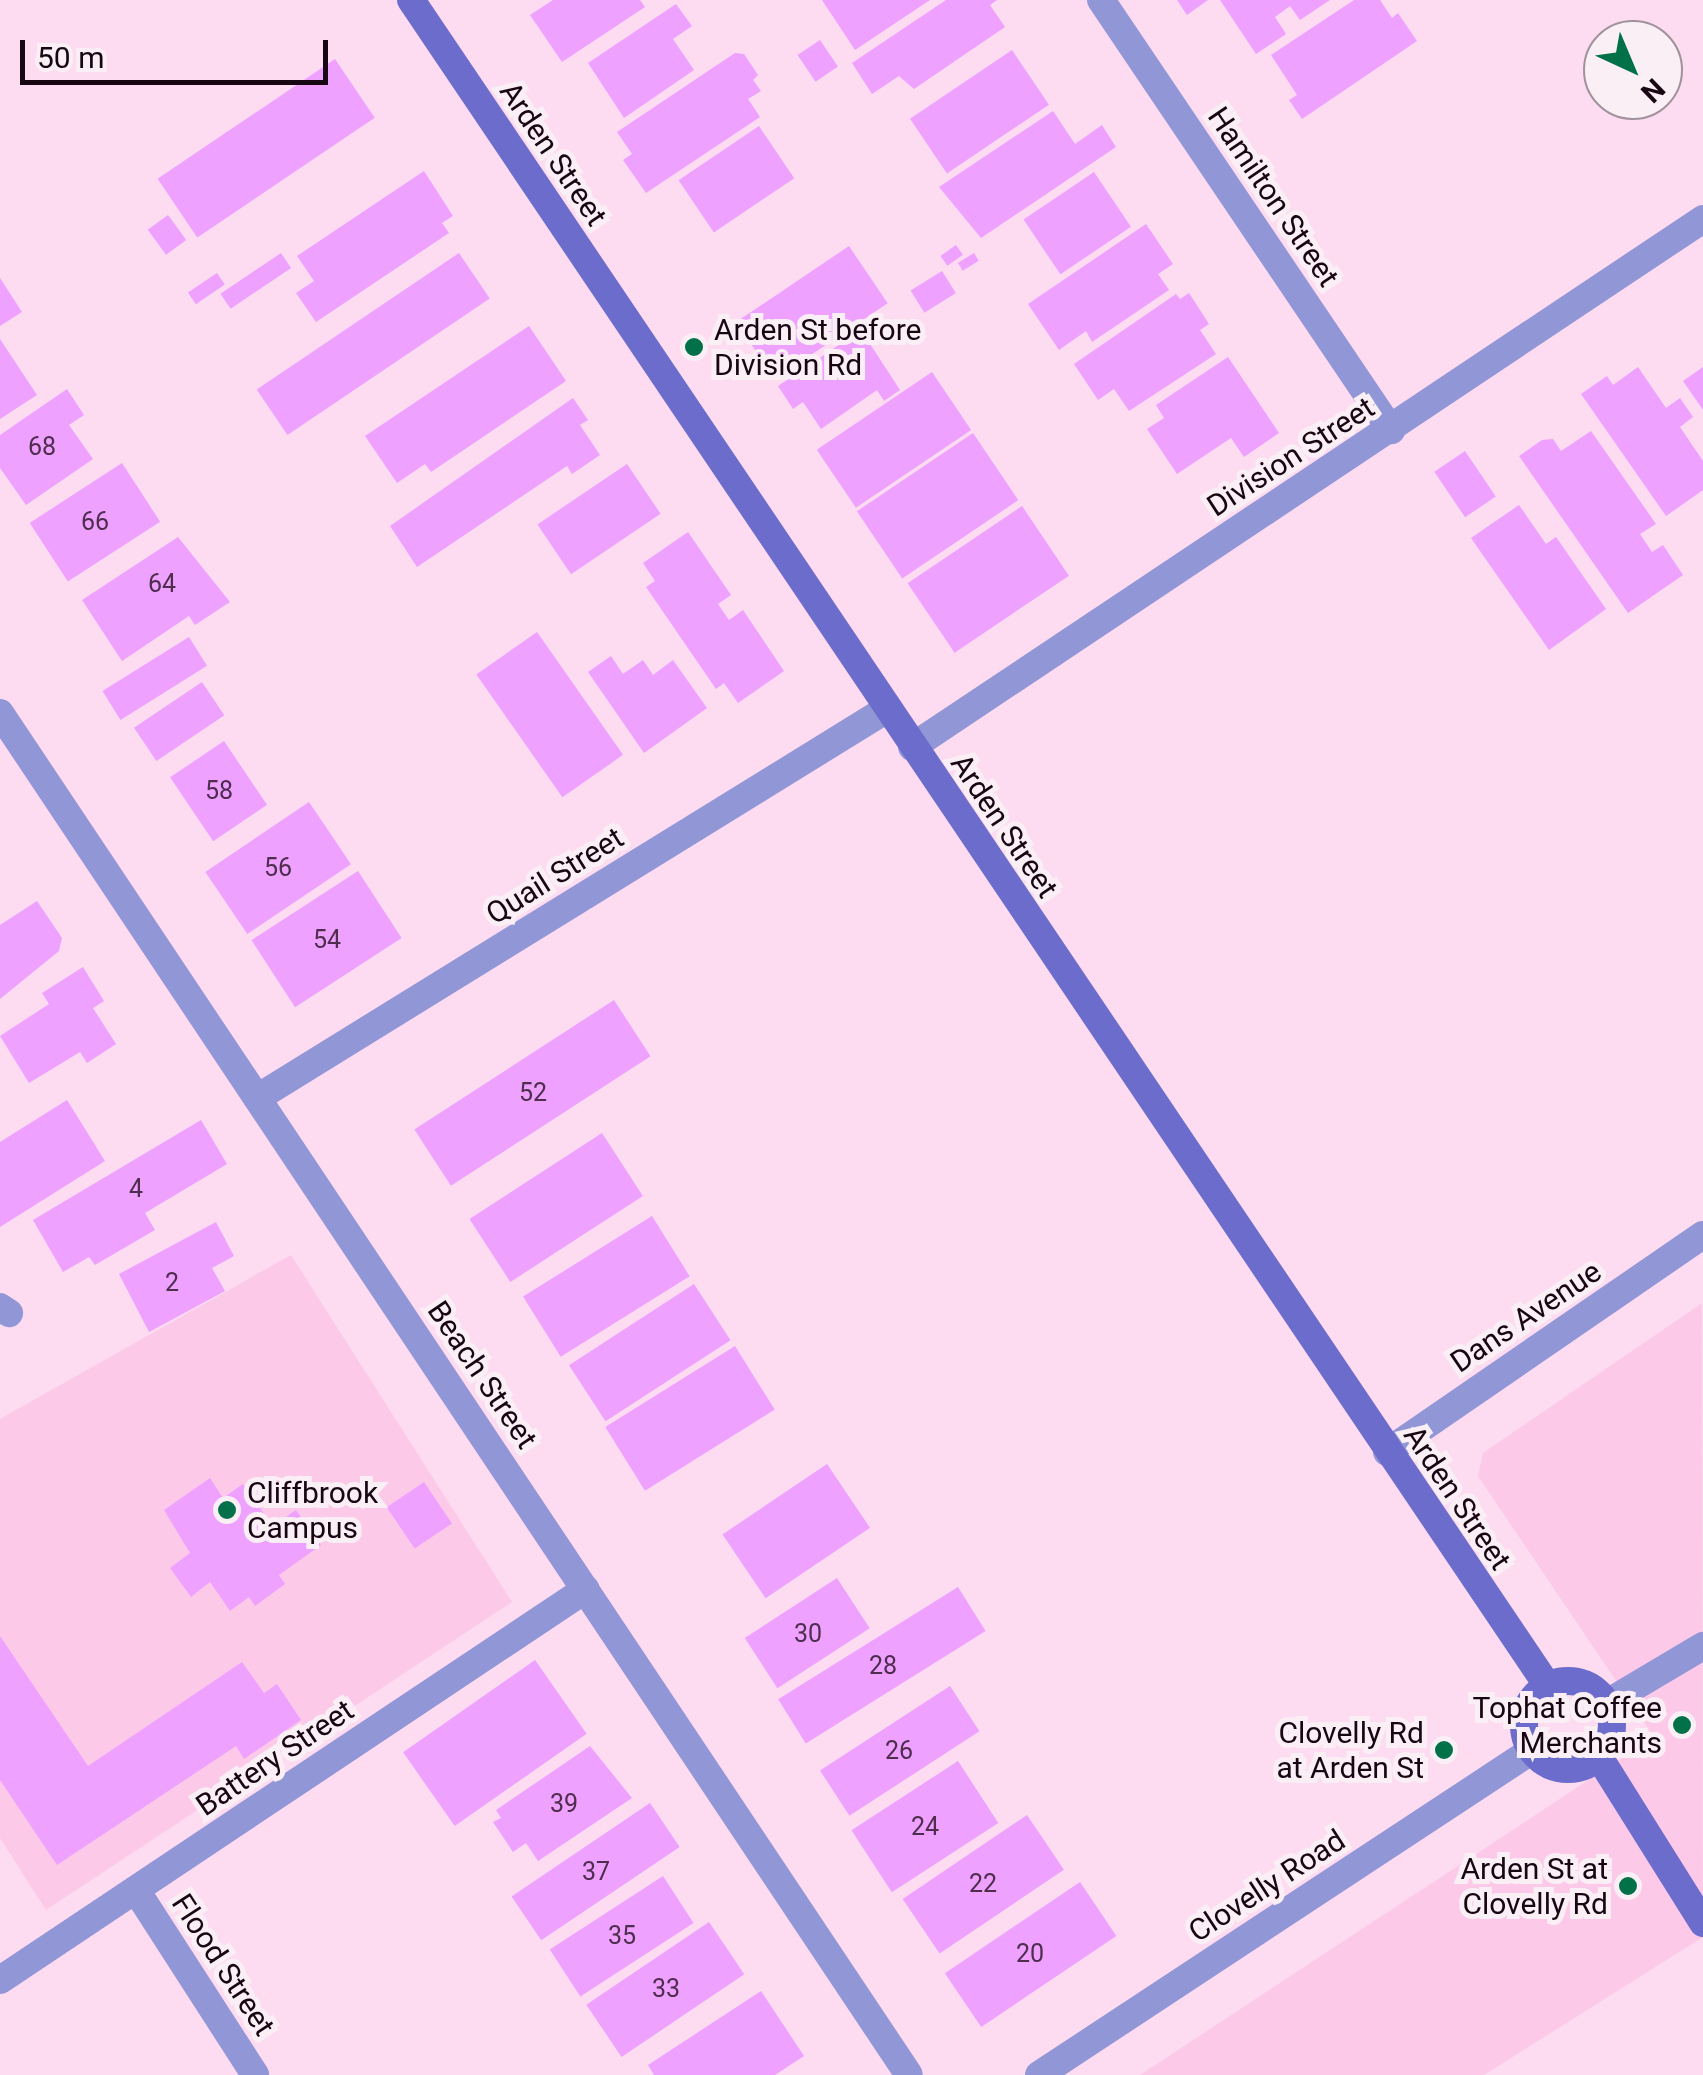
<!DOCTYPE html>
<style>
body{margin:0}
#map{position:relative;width:1703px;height:2075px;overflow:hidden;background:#fddbf0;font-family:Roboto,sans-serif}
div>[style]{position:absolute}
.built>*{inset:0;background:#fcc9e9}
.building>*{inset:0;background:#eea1fe;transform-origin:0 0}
.minor>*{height:28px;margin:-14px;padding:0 14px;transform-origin:14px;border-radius:14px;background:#9196d6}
.tertiary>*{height:28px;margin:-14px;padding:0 14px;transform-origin:14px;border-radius:14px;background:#9196d6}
.secondary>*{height:28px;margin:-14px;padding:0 14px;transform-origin:14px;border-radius:14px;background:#6b6ccb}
.secondary>.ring{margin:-14px;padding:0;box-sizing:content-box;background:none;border:28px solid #6b6ccb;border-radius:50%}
.dots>*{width:28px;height:28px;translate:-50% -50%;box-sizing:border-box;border:5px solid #fbeff6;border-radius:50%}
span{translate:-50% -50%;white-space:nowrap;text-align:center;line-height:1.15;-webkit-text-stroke:10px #fbeff6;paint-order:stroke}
.number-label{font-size:25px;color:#4e2d4e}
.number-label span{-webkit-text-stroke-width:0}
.street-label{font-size:30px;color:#180613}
.poi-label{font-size:30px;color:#180613}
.left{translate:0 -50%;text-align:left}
.right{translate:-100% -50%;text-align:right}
.north{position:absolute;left:1583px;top:20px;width:100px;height:100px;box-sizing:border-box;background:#fbeff6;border:2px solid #a0929b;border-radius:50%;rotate:136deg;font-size:28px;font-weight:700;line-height:40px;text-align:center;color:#180613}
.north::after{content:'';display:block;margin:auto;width:35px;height:45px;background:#027149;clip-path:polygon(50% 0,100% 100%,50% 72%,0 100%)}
.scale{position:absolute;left:20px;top:40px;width:308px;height:45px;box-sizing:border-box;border:5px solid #180613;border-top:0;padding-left:12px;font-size:30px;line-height:35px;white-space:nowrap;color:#180613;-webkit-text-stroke:8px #fbeff6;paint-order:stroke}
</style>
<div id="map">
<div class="built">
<div style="clip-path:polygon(291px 1255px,512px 1602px,46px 1910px,0 1838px,0 1419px)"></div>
<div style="clip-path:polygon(1702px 1303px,1703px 1937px,1484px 2075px,1140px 2075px,1654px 1737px,1478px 1476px,1483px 1453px)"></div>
</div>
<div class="building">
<div style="clip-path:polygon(553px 0,640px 0,645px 7px,562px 62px,530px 15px)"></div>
<div style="clip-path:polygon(822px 0,930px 0,855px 50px)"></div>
<div style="clip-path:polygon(946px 0,997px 0,990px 5px,1005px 27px,914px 89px,899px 76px,872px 94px,852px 63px)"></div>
<div style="clip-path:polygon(1177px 0,1208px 0,1187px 15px)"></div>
<div style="clip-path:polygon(1220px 0,1330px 0,1300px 20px,1290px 6px,1275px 17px,1286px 34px,1256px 54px)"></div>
<div style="clip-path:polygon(1354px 0,1380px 0,1392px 18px,1398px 13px,1417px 41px,1302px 119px,1289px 100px,1297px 95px,1271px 55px)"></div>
<div style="clip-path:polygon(676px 4px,692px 26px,673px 39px,694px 70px,624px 118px,588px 63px)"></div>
<div style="left:820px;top:40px;width:32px;height:27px;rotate:56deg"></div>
<div style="left:1012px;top:50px;width:66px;height:123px;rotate:56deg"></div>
<div style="clip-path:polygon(735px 53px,744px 54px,758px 75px,753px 80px,761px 91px,748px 99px,760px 117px,646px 193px,623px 160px,632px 154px,617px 132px)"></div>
<div style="left:335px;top:59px;width:71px;height:214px;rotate:56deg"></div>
<div style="clip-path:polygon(1053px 111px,1075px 144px,1102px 125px,1116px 147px,981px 238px,939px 187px)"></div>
<div style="left:759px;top:126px;width:63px;height:97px;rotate:56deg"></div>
<div style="clip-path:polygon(424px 171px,453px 216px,442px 223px,449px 233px,316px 322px,296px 293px,314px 281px,297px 256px)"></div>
<div style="left:1094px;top:172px;width:66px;height:85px;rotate:56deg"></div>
<div style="left:168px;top:215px;width:31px;height:25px;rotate:54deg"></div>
<div style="clip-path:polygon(1146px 224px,1173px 264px,1158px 274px,1169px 290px,1092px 342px,1086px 331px,1059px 350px,1028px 304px)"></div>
<div style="left:956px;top:245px;width:12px;height:19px;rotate:55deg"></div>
<div style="left:849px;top:246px;width:69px;height:136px;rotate:56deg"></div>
<div style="left:281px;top:253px;width:18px;height:73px;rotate:56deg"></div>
<div style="left:459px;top:253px;width:55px;height:244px;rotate:56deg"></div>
<div style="left:974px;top:253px;width:9px;height:19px;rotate:58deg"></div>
<div style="left:942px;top:271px;width:26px;height:37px;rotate:58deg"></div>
<div style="left:217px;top:273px;width:14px;height:35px;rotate:56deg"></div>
<div style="clip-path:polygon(0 278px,22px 312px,0 326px)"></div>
<div style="clip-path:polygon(1189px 293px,1209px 324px,1200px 330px,1216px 354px,1129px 411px,1114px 389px,1098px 400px,1074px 364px,1176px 294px,1180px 299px)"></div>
<div style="clip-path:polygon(529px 326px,566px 381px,431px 472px,425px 464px,397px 483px,365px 436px)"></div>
<div style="clip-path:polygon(861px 330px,900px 390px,884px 401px,877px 390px,821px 429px,803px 402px,793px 409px,778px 386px)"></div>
<div style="clip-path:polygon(0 339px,37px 395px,0 419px)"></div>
<div style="clip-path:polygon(1228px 357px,1279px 433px,1244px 457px,1231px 438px,1177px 474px,1147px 429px,1164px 418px,1156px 405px)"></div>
<div style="clip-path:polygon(1638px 367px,1666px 408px,1680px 398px,1693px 417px,1680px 427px,1703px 461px,1703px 490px,1666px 516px,1581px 394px,1607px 376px,1613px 385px)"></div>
<div style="clip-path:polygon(1703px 367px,1703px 410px,1683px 381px)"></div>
<div style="left:932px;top:372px;width:70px;height:139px;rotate:56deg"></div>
<div style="clip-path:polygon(67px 389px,84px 415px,69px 425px,93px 459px,26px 505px,0 468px,0 435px)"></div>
<div style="clip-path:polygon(573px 398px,588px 420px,580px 425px,600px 455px,572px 474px,567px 466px,417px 567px,390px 526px)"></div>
<div style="clip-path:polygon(1591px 431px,1656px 524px,1640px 534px,1652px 552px,1663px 545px,1683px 575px,1628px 613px,1519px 456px,1542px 440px,1553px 439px,1561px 451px)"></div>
<div style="left:973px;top:433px;width:81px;height:140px;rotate:56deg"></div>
<div style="left:1465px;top:451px;width:55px;height:37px;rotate:56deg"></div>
<div style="left:122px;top:463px;width:70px;height:110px;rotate:57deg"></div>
<div style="left:627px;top:464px;width:60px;height:108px;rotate:56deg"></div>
<div style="clip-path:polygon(1519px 505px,1546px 544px,1556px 537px,1606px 609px,1549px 650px,1471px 538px)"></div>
<div style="left:1022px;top:506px;width:84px;height:138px;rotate:56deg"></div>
<div style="clip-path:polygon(688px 532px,731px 595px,718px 604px,729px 620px,743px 610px,784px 671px,738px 703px,724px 683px,716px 689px,646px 587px,655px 581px,643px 563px)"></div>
<div style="clip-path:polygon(178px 537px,230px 602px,195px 625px,189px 616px,122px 661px,82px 600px)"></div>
<div style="left:537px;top:632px;width:150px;height:74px;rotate:55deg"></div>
<div style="left:189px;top:637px;width:34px;height:102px;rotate:58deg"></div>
<div style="clip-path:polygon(611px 656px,623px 674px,643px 660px,653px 675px,673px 660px,707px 708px,644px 753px,588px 672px)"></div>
<div style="left:202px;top:682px;width:40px;height:82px;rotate:56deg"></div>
<div style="left:224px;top:741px;width:77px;height:65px;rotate:56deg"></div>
<div style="left:309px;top:802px;width:75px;height:125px;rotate:56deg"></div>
<div style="left:358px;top:871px;width:80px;height:127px;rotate:57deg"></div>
<div style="clip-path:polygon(37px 901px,62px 938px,59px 951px,0 999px,0 925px)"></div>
<div style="clip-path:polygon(83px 967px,104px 1001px,93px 1008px,116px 1044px,87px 1063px,80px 1052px,29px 1083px,0 1036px,49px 1004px,42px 993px)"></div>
<div style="left:614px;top:1000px;width:67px;height:238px;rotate:57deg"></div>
<div style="clip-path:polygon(67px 1100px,105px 1161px,0 1227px,0 1142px)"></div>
<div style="clip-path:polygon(201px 1120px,227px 1164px,145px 1213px,155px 1230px,95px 1265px,89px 1257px,63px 1272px,33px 1220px)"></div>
<div style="left:602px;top:1133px;width:75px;height:158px;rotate:57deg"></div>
<div style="left:652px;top:1216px;width:71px;height:152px;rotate:58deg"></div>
<div style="clip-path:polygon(216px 1222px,234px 1256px,212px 1268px,225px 1291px,149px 1332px,119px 1274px)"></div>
<div style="left:694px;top:1284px;width:67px;height:149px;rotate:57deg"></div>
<div style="left:735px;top:1346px;width:75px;height:153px;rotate:58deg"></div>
<div style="left:827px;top:1464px;width:77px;height:126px;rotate:56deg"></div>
<div style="clip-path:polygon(210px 1478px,223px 1498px,243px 1484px,273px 1526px,296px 1510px,321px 1545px,279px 1575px,285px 1584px,255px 1606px,249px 1597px,230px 1611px,210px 1582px,191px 1597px,170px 1568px,190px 1553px,164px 1510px)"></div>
<div style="left:424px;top:1482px;width:50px;height:45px;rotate:56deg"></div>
<div style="left:837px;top:1578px;width:60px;height:110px;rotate:57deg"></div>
<div style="left:958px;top:1587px;width:52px;height:212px;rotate:58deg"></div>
<div style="clip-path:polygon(0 1636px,88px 1766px,242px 1662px,264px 1693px,277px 1684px,301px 1720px,244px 1759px,236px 1746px,57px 1865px,0 1780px)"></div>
<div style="left:535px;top:1660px;width:90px;height:161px;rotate:55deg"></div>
<div style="left:950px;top:1686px;width:54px;height:155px;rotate:57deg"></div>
<div style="clip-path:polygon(590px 1746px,632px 1798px,538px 1861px,526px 1843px,513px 1852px,493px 1822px,501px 1818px,496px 1810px)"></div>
<div style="left:958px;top:1761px;width:74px;height:127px;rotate:57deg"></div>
<div style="left:650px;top:1803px;width:53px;height:167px;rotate:56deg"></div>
<div style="left:1027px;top:1815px;width:66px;height:150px;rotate:56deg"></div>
<div style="left:663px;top:1876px;width:56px;height:135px;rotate:57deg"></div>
<div style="left:1080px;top:1882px;width:65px;height:163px;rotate:56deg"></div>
<div style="left:709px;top:1922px;width:63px;height:148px;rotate:56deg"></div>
<div style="clip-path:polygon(761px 1991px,804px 2056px,775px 2075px,654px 2075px,648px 2065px)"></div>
</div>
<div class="minor">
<div style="left:1101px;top:0;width:519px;rotate:56deg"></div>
<div style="left:0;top:713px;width:1637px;rotate:56.28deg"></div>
<div style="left:912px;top:747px;width:951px;rotate:-33.72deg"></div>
<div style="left:257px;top:1098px;width:740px;rotate:-31.69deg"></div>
<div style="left:0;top:1307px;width:11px;rotate:34deg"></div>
<div style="left:1387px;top:1452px;width:383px;rotate:-34.5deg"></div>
<div style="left:136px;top:1890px;width:220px;rotate:57.2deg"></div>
<div style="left:0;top:1980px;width:704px;rotate:-33.71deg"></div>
</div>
<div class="tertiary">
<div style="left:1607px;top:1703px;width:112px;rotate:-30.7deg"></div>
<div style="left:1039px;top:2075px;width:589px;rotate:-33.37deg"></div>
</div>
<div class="secondary">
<div style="left:411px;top:0;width:2034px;rotate:56.01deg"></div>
<div class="ring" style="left:1524px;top:1681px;width:60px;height:60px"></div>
<div style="left:1599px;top:1757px;width:196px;rotate:57.9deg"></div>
</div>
<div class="dots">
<div style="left:694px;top:347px;background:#027149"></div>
<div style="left:227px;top:1510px;background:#027149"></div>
<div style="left:1682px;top:1725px;background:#027149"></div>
<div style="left:1444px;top:1750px;background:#027149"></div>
<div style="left:1628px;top:1886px;background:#027149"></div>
</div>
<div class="number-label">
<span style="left:42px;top:447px">68</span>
<span style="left:95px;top:522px">66</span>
<span style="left:162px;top:584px">64</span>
<span style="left:219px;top:791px">58</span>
<span style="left:278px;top:868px">56</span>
<span style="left:327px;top:940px">54</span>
<span style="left:533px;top:1093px">52</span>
<span style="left:136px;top:1189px">4</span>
<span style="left:172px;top:1283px">2</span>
<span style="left:808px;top:1634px">30</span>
<span style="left:883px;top:1666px">28</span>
<span style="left:899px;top:1751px">26</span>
<span style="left:564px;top:1804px">39</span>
<span style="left:925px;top:1827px">24</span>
<span style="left:596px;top:1872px">37</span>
<span style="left:983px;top:1884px">22</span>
<span style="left:622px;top:1936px">35</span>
<span style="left:1030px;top:1954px">20</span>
<span style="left:666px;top:1989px">33</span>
</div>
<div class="street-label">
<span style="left:553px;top:154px;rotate:56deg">Arden Street</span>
<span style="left:1273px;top:197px;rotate:56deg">Hamilton Street</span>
<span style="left:1291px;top:457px;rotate:-33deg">Division Street</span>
<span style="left:1004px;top:826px;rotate:56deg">Arden Street</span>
<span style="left:555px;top:876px;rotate:-32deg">Quail Street</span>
<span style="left:1526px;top:1317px;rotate:-34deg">Dans Avenue</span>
<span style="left:482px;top:1375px;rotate:56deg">Beach Street</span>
<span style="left:1457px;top:1498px;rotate:56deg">Arden Street</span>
<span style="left:275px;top:1758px;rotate:-34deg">Battery Street</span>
<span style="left:1267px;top:1886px;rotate:-33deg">Clovelly Road</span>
<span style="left:223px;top:1965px;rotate:57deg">Flood Street</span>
</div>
<div class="poi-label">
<span class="left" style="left:714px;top:347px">Arden St before<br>Division Rd</span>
<span class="left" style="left:247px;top:1510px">Cliffbrook<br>Campus</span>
<span class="right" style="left:1662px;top:1725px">Tophat Coffee<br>Merchants</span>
<span class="right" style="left:1424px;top:1750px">Clovelly Rd<br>at Arden St</span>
<span class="right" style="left:1608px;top:1886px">Arden St at<br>Clovelly Rd</span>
</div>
<div class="north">N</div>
<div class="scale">50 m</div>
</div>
